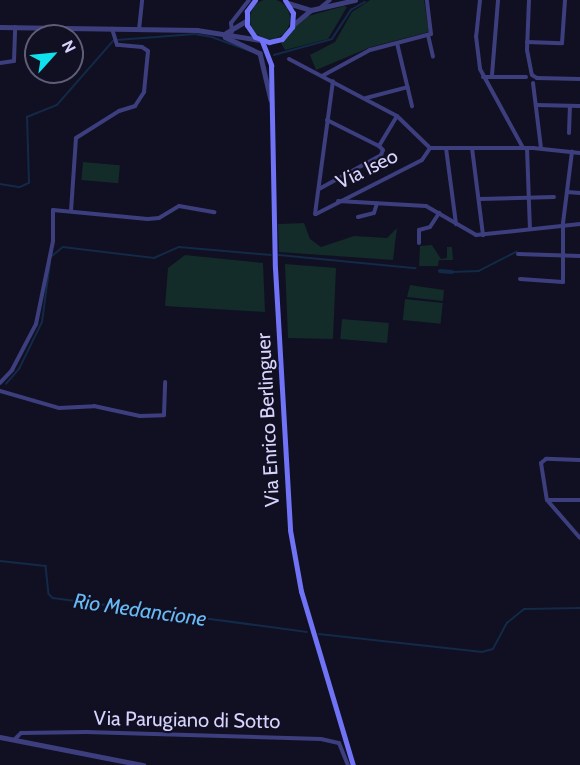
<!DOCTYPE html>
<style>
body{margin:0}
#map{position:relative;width:580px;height:765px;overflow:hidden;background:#110f22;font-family:Cabin,sans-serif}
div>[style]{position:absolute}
.green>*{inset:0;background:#132b29;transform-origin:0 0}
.round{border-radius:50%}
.stream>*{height:1.5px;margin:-0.75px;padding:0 0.75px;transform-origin:0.75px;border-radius:0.75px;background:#122a48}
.canal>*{height:4px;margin:-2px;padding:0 2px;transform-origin:2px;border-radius:2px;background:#122a48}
.minor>*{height:4px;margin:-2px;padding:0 2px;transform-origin:2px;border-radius:2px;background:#3d3e7e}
.tertiary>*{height:4.5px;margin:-2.25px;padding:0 2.25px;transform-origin:2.25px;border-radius:2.25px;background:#3d3e7e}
.secondary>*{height:5px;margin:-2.5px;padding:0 2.5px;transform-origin:2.5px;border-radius:2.5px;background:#7073f6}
span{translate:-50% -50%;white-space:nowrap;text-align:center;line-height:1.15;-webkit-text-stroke:4.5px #110f22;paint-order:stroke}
.street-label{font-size:20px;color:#d6d3fc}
.water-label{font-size:21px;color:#68baf5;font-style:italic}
.north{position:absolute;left:24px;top:24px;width:60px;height:60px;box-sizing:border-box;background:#110f22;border:2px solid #605d79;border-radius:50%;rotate:63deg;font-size:16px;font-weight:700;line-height:24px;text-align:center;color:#d6d3fc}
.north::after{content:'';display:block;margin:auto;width:21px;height:27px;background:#0fe0ec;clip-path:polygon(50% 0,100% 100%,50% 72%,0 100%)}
</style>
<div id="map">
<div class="green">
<div class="round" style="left:250px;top:-1px;width:40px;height:40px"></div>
<div style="clip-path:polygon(370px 0,424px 0,429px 32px,371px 47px,316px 70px,310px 55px,335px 42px,352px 12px)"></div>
<div style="clip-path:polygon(344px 6px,347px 7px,328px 39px,285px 50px,281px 43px,301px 18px)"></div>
<div style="left:83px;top:162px;width:37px;height:18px;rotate:5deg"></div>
<div style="clip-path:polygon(304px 223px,310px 239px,321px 247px,354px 236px,387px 238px,397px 228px,393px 260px,279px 252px,278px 224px)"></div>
<div style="clip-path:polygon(432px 245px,441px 259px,447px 258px,447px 247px,452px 247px,453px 260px,439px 260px,438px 266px,419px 266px,420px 246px)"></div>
<div style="clip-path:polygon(185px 255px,263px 263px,265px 312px,165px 306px,168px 268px)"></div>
<div style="clip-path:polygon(285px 264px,336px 268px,333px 339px,288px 338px)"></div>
<div style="clip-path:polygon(410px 285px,444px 290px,443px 301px,407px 297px)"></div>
<div style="left:405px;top:299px;width:38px;height:21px;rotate:6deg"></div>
<div style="left:342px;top:319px;width:47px;height:20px;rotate:5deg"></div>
</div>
<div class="stream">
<div style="left:117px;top:40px;width:78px;rotate:-4.4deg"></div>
<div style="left:195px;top:34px;width:17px;rotate:10deg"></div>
<div style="left:212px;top:37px;width:44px;rotate:20.1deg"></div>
<div style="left:274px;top:55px;width:60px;rotate:-15.4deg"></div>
<div style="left:332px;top:39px;width:35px;rotate:-57deg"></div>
<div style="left:351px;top:10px;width:16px;rotate:-30deg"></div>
<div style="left:0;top:184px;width:20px;rotate:9deg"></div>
<div style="left:20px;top:187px;width:10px;rotate:-24deg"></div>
<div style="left:29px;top:183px;width:66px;rotate:-91.7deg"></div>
<div style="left:27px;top:117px;width:32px;rotate:-22deg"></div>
<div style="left:57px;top:105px;width:85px;rotate:-48.8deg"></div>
<div style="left:279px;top:255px;width:137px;rotate:5.5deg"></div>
<div style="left:52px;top:256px;width:14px;rotate:-39deg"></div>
<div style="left:63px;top:247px;width:92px;rotate:6.9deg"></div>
<div style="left:154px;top:258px;width:27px;rotate:-24deg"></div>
<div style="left:179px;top:247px;width:92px;rotate:5deg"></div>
<div style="left:452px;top:272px;width:27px;rotate:-2deg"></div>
<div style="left:479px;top:271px;width:42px;rotate:-27.2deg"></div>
<div style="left:6px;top:384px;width:20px;rotate:-49deg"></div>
<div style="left:19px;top:369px;width:52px;rotate:-63.9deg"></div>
<div style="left:42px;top:322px;width:60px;rotate:-82.3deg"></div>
<div style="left:0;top:561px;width:46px;rotate:6.2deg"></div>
<div style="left:46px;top:566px;width:28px;rotate:84deg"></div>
<div style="left:49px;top:594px;width:6px;rotate:45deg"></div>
<div style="left:53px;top:598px;width:256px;rotate:7.6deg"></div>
<div style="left:319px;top:634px;width:164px;rotate:6.3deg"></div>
<div style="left:482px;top:652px;width:11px;rotate:-15deg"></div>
<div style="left:493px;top:649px;width:30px;rotate:-62deg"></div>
<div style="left:507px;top:623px;width:22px;rotate:-39deg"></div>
<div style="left:524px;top:609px;width:56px;rotate:-1deg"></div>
</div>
<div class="canal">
<div style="left:440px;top:271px;width:12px;rotate:5deg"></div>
</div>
<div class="minor">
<div style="left:480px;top:0;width:36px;rotate:96deg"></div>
<div style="left:476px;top:36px;width:33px;rotate:83deg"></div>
<div style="left:480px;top:69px;width:90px;rotate:61.4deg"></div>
<div style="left:529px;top:0;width:50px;rotate:92.3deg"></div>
<div style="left:527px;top:50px;width:25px;rotate:79deg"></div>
<div style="left:532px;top:75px;width:6px;rotate:31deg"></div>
<div style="left:321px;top:7px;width:11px;rotate:-38deg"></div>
<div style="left:139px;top:30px;width:30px;rotate:-84deg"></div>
<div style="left:232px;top:32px;width:9px;rotate:-96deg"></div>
<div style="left:231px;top:23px;width:29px;rotate:-52deg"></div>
<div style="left:428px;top:35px;width:22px;rotate:77deg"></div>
<div style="left:527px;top:42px;width:35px;rotate:2deg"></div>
<div style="left:562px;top:43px;width:43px;rotate:-86deg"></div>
<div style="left:397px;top:43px;width:65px;rotate:76.6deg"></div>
<div style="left:289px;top:59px;width:122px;rotate:27.8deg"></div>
<div style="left:397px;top:116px;width:46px;rotate:44.1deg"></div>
<div style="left:430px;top:148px;width:103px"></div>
<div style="left:533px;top:148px;width:47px;rotate:6.1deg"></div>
<div style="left:0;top:63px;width:14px;rotate:-8deg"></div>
<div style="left:14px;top:61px;width:34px;rotate:-88deg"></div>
<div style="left:492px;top:75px;width:75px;rotate:-85.4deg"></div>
<div style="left:322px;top:76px;width:55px;rotate:-28.4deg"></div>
<div style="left:370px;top:50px;width:63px;rotate:-14.7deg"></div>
<div style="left:431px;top:34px;width:34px;rotate:-97deg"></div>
<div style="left:483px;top:77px;width:43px"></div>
<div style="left:537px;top:78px;width:43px;rotate:1.3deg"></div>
<div style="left:533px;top:83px;width:65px;rotate:83deg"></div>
<div style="left:366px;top:98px;width:43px;rotate:-14.7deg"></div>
<div style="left:536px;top:105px;width:44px;rotate:1.3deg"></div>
<div style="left:327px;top:120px;width:58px;rotate:26.6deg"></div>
<div style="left:569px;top:133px;width:27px;rotate:-88deg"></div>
<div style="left:379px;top:146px;width:35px;rotate:-59deg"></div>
<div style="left:446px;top:148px;width:77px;rotate:82.5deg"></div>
<div style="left:472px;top:148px;width:88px;rotate:82.8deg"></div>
<div style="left:527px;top:148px;width:80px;rotate:87.9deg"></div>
<div style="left:319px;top:189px;width:71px;rotate:-28.7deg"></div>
<div style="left:381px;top:155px;width:5px;rotate:-68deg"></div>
<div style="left:383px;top:150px;width:6px;rotate:-135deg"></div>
<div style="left:567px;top:192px;width:13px;rotate:4deg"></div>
<div style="left:479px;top:199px;width:75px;rotate:-1.5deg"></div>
<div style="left:338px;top:201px;width:88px;rotate:3.3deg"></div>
<div style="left:426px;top:206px;width:58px;rotate:30.1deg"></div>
<div style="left:476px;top:235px;width:105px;rotate:-6deg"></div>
<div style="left:71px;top:211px;width:73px;rotate:-86.1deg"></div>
<div style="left:76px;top:138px;width:51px;rotate:-32.1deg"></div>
<div style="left:119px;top:111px;width:17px;rotate:-17deg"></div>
<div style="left:135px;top:106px;width:17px;rotate:-57deg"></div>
<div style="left:144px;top:92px;width:41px;rotate:-84.4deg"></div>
<div style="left:148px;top:51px;width:7px;rotate:-146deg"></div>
<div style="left:142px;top:47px;width:25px;rotate:-175deg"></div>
<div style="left:117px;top:45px;width:17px;rotate:-107deg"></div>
<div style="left:315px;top:214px;width:134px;rotate:-82.3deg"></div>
<div style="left:316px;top:214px;width:119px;rotate:-27deg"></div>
<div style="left:422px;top:160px;width:14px;rotate:-56deg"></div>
<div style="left:358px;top:217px;width:16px;rotate:-14deg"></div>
<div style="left:374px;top:213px;width:10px;rotate:-73deg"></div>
<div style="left:419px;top:243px;width:13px;rotate:-90deg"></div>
<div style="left:419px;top:230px;width:11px;rotate:-15deg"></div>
<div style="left:430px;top:227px;width:17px;rotate:-57deg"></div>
<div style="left:518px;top:254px;width:62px;rotate:1.8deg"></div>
<div style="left:520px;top:279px;width:43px;rotate:4deg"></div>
<div style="left:563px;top:282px;width:59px;rotate:-90deg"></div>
<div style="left:563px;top:223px;width:72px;rotate:-82.8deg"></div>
<div style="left:0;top:383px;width:18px;rotate:-47deg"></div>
<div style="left:12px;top:370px;width:52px;rotate:-62.4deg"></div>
<div style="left:36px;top:324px;width:85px;rotate:-78.4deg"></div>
<div style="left:53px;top:241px;width:31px;rotate:-90deg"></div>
<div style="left:53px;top:210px;width:95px;rotate:5.4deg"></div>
<div style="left:148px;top:219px;width:11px;rotate:-5deg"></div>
<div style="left:159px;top:218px;width:23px;rotate:-31deg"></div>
<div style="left:179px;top:206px;width:36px;rotate:10deg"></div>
<div style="left:0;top:391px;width:61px;rotate:16.1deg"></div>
<div style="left:59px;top:408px;width:35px;rotate:-3deg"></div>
<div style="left:94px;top:406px;width:47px;rotate:12.3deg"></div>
<div style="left:140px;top:416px;width:24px;rotate:-2deg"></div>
<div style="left:164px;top:415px;width:33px;rotate:-88deg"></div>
<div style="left:580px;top:460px;width:34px;rotate:-178deg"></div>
<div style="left:546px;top:459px;width:6px;rotate:141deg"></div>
<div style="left:541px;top:463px;width:37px;rotate:81deg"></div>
<div style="left:547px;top:500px;width:50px;rotate:49deg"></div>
<div style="left:547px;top:500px;width:33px"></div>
<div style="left:14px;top:740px;width:10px;rotate:-45deg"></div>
<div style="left:21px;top:733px;width:65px;rotate:-0.9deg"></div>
<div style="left:86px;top:732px;width:235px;rotate:1.7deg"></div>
<div style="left:321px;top:739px;width:18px;rotate:13deg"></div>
<div style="left:339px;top:743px;width:24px;rotate:68deg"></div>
</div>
<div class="tertiary">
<div style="left:288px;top:3px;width:24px;rotate:17deg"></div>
<div style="left:311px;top:10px;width:45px;rotate:-12.8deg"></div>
<div style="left:293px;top:25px;width:23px;rotate:-40deg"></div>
<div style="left:0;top:27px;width:197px;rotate:0.9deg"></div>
<div style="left:197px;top:30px;width:64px;rotate:9deg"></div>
<div style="left:226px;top:33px;width:23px;rotate:-31deg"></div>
<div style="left:225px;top:37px;width:38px;rotate:25deg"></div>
<div style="left:260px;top:53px;width:48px;rotate:76.8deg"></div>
<div style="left:0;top:737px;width:146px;rotate:11.1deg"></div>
</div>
<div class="secondary">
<div style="left:255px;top:0;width:14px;rotate:126deg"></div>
<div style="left:247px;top:11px;width:14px;rotate:90deg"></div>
<div style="left:247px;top:25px;width:14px;rotate:56deg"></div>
<div style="left:255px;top:37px;width:15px;rotate:20deg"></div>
<div style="left:269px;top:42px;width:13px;rotate:-13deg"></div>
<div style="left:282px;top:39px;width:16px;rotate:-50deg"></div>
<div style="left:292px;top:27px;width:14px;rotate:-86deg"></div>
<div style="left:293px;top:13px;width:15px;rotate:-122deg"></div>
<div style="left:262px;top:41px;width:26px;rotate:69deg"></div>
<div style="left:271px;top:65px;width:203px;rotate:88.9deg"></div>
<div style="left:275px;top:268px;width:262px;rotate:86.7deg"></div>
<div style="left:290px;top:530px;width:62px;rotate:79.8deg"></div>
<div style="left:301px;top:591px;width:182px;rotate:73.4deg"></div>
</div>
<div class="street-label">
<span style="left:367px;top:169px;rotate:-26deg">Via Iseo</span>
<span style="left:268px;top:420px;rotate:-93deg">Via Enrico Berlinguer</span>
<span style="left:187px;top:720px;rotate:1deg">Via Parugiano di Sotto</span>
</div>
<div class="water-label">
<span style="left:140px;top:610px;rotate:8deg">Rio Medancione</span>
</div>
<div class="north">N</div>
</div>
